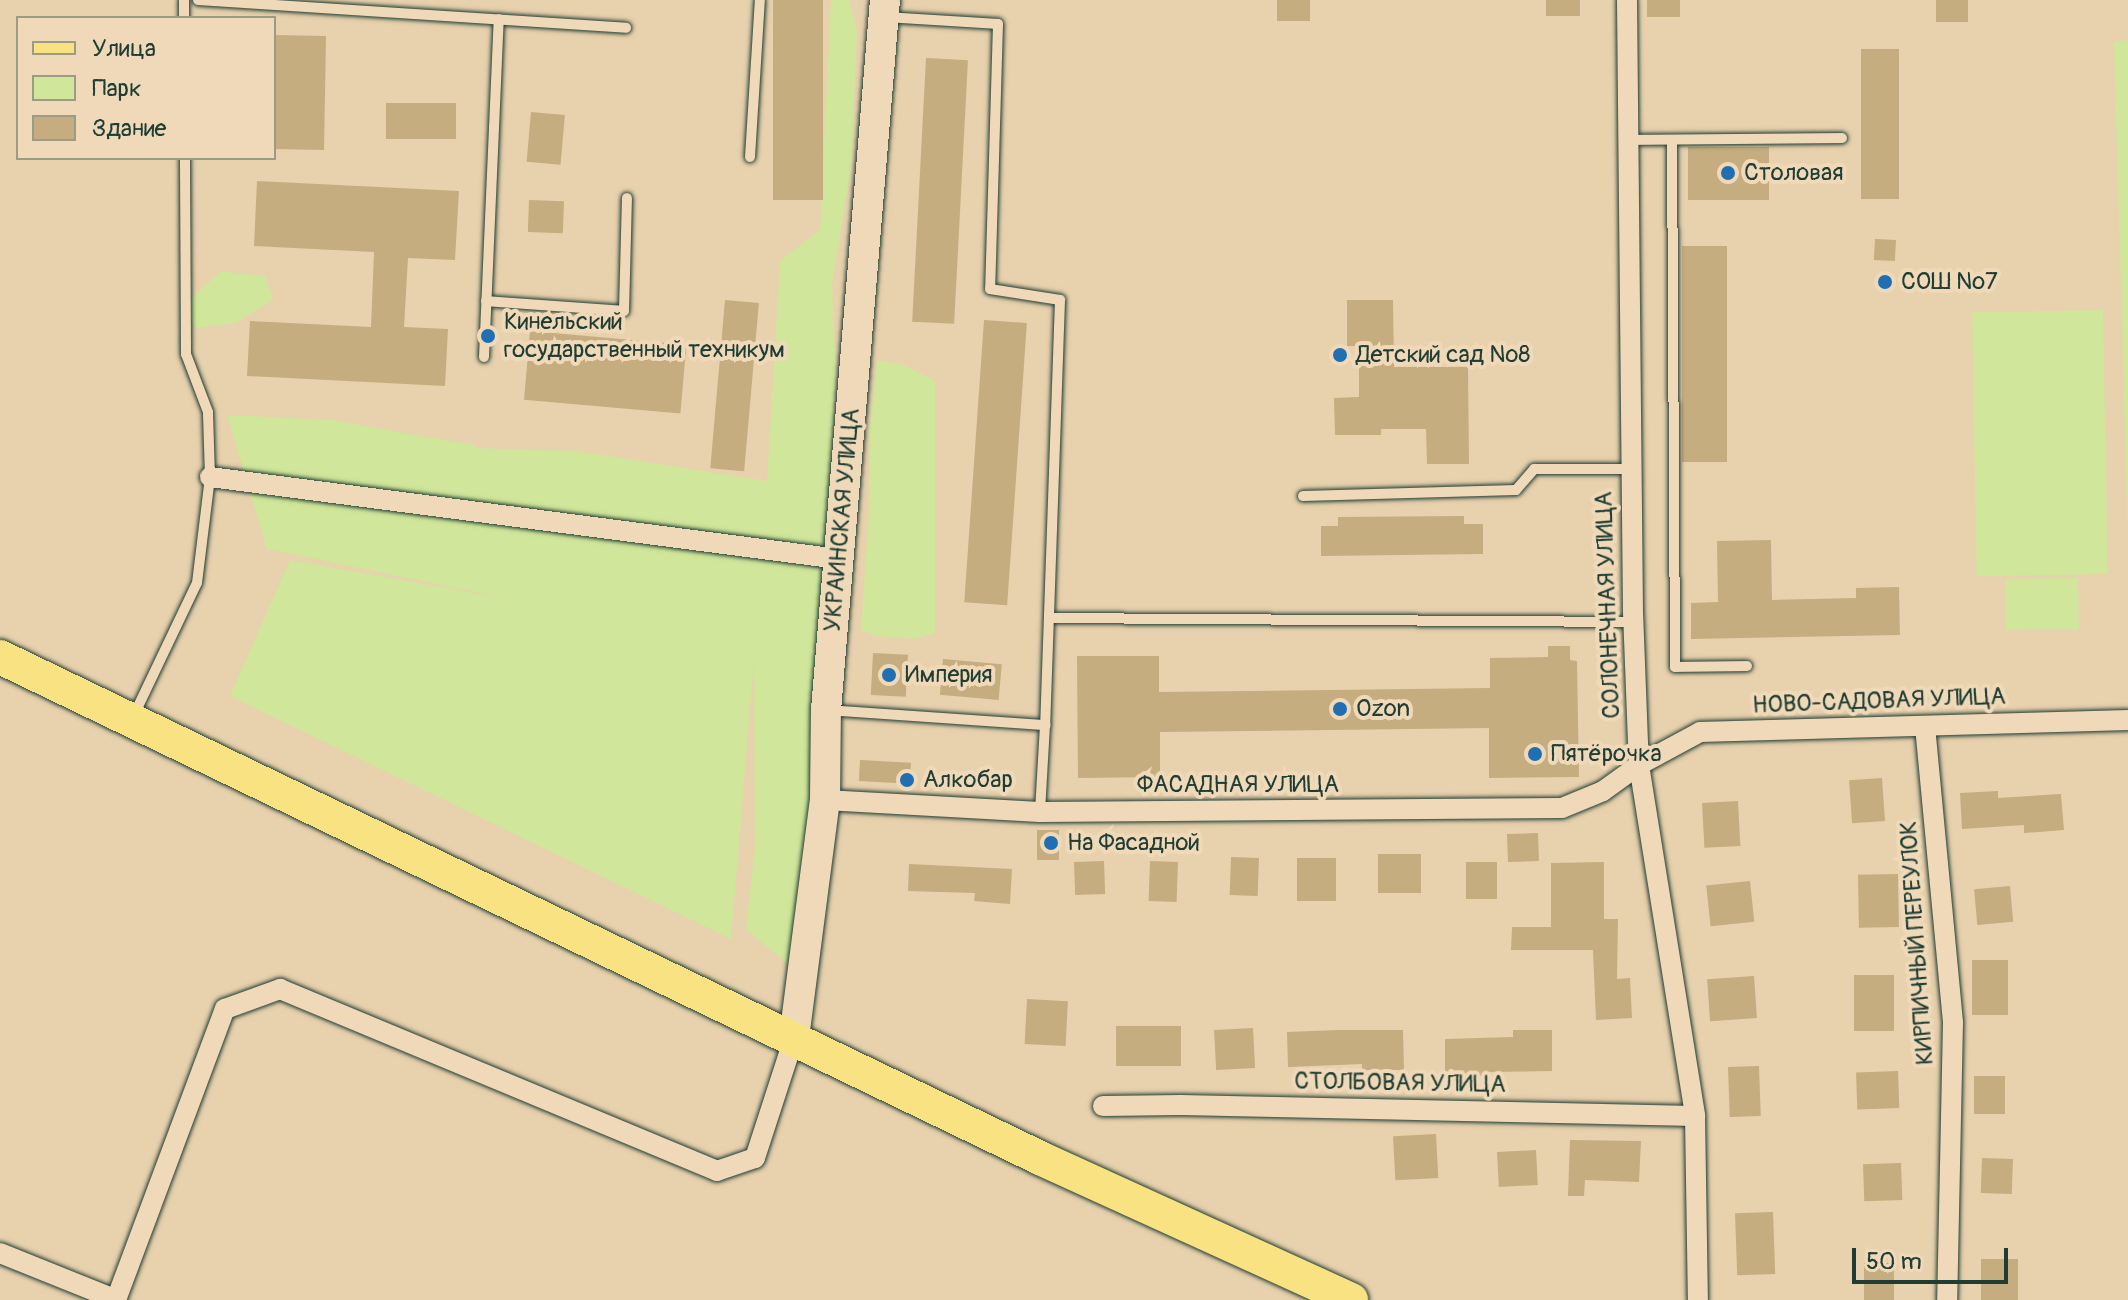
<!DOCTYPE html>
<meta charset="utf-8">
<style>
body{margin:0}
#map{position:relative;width:2128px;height:1300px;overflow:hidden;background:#e8d1ad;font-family:Pangolin,sans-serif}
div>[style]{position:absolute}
.green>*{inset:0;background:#d0e69a;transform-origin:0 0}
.building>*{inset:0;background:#c5ad7f;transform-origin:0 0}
.roads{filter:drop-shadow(0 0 2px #1f3d34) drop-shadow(0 0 2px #1f3d34)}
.service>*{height:10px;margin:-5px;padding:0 5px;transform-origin:5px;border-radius:5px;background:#efd9b8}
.minor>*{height:20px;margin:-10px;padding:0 10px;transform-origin:10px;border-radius:10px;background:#efd9b8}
.secondary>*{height:30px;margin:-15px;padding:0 15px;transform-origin:15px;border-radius:15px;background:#efd9b8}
.primary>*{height:34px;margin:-17px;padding:0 17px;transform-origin:17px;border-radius:17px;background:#f8e281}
.dots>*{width:22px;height:22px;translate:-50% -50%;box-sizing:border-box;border:4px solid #efd9b8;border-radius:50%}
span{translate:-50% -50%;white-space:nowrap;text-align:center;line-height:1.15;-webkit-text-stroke:8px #efd9b8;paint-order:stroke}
.poi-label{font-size:24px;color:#1f3d34}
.left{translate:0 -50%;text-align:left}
.street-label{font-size:24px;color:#1f3d34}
.legend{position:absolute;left:16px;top:16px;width:260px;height:144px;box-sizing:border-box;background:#efd9b8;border:2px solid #9c9b83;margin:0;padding:10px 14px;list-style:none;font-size:24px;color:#1f3d34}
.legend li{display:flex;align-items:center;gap:16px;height:40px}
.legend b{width:40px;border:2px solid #9c9b83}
.scale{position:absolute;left:1852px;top:1248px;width:156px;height:36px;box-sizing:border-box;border:4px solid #1f3d34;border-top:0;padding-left:10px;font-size:24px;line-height:28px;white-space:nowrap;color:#1f3d34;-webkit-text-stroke:6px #efd9b8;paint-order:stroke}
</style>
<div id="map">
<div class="green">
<div style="clip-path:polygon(831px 0,849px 0,857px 31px,852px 163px,832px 283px,836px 369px,802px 976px,746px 929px,755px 846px,754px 658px,731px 939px,230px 696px,290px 560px,509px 599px,267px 549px,227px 415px,331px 420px,475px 445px,475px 448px,577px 451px,767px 481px,780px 261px,820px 230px)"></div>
<div style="clip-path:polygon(2128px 40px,2128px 545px,2114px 42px)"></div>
<div style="clip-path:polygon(221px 271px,265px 276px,273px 299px,236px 323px,194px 328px,188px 301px)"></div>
<div style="left:2103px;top:310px;width:264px;height:131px;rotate:89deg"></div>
<div style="clip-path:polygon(877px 360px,904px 365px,935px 381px,935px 633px,916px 639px,876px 636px,861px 630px,869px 509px,870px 427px)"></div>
<div style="left:2078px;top:578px;width:51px;height:73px;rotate:89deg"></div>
</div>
<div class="building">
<div style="left:773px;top:0;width:50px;height:200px"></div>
<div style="left:1277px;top:0;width:33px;height:21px"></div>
<div style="left:1546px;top:0;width:34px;height:16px"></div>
<div style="left:1647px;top:0;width:33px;height:17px"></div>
<div style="left:1936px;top:0;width:32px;height:22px"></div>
<div style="left:274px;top:35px;width:52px;height:114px;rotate:1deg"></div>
<div style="left:1899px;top:49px;width:150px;height:38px;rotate:90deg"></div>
<div style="left:926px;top:58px;width:42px;height:264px;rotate:3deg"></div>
<div style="left:386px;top:103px;width:70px;height:36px"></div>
<div style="left:531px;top:112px;width:34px;height:50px;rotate:5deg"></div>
<div style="left:1688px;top:147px;width:81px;height:53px"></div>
<div style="clip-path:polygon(257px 181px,459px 191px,455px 260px,408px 258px,404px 327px,448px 329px,445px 386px,247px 376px,250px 321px,371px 327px,374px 252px,254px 246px)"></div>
<div style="left:529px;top:200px;width:35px;height:32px;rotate:2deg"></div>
<div style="left:1875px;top:239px;width:21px;height:21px;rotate:3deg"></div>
<div style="left:1682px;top:246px;width:45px;height:216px"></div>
<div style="left:725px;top:300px;width:34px;height:169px;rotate:5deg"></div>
<div style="clip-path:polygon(1347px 300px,1393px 300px,1394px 367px,1468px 367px,1469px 464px,1427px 464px,1426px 429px,1381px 429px,1381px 435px,1335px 435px,1334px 398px,1359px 397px,1359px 346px,1347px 346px)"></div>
<div style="left:984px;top:320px;width:43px;height:283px;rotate:4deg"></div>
<div style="left:530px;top:331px;width:157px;height:69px;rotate:5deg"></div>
<div style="clip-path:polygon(1464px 516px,1464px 524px,1483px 524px,1483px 554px,1321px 556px,1321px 526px,1338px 526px,1338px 517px)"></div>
<div style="clip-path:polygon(1771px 540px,1772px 600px,1856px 598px,1856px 588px,1899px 587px,1900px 635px,1691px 639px,1691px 603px,1718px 602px,1717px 541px)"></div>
<div style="clip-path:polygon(1548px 646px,1570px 646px,1570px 660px,1577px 661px,1579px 777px,1489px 778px,1489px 728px,1160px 732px,1160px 777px,1078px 778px,1077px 656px,1159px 656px,1159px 692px,1490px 688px,1490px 658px,1548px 657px)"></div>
<div style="left:873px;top:653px;width:35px;height:42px;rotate:3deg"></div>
<div style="left:943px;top:659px;width:59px;height:36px;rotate:5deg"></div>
<div style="left:860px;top:760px;width:51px;height:21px;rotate:3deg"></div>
<div style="left:1882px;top:778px;width:43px;height:33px;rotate:86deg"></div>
<div style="clip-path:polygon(1998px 791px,1998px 798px,2061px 794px,2064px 830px,2024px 833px,2024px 825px,1962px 829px,1960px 793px)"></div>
<div style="left:1738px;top:801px;width:45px;height:36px;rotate:87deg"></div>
<div style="left:1037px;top:830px;width:22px;height:30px"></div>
<div style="left:1538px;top:833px;width:28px;height:31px;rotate:88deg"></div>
<div style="left:1378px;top:854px;width:43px;height:39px"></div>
<div style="left:1231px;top:857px;width:28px;height:38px;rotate:2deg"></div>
<div style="left:1297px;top:858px;width:39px;height:43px"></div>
<div style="left:1104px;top:861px;width:33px;height:30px;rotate:88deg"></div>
<div style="left:1150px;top:861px;width:28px;height:40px;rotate:2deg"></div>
<div style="left:1466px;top:862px;width:31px;height:37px"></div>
<div style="clip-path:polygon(1604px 862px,1604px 919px,1618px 919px,1617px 979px,1630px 978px,1632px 1018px,1596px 1020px,1593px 950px,1511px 950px,1512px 927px,1551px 927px,1551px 863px)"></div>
<div style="clip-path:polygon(909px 864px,1012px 869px,1010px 904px,974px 901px,975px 893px,908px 891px)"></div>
<div style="left:1898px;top:874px;width:53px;height:40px;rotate:89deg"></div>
<div style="left:1750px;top:881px;width:41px;height:44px;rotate:84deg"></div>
<div style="left:2010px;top:886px;width:36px;height:36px;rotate:85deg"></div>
<div style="left:1972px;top:960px;width:36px;height:55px"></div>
<div style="left:1854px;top:975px;width:40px;height:56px"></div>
<div style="left:1754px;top:976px;width:42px;height:47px;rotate:86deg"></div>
<div style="left:1027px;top:999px;width:41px;height:45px;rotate:3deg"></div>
<div style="left:1181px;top:1026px;width:40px;height:65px;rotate:90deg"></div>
<div style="left:1253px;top:1028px;width:40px;height:39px;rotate:87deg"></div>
<div style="clip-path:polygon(1338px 1030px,1403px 1030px,1404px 1070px,1362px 1070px,1362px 1064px,1288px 1067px,1287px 1032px)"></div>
<div style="clip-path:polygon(1513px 1030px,1552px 1030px,1552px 1071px,1484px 1072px,1484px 1076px,1445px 1077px,1445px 1039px,1513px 1037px)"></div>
<div style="left:1759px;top:1066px;width:50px;height:31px;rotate:88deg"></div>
<div style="left:1898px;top:1071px;width:37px;height:42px;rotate:88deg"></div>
<div style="left:1974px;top:1076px;width:31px;height:38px"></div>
<div style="left:1436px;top:1134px;width:44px;height:43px;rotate:87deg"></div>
<div style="clip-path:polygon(1570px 1140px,1641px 1141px,1639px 1182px,1585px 1180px,1584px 1196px,1568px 1196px)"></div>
<div style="left:1536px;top:1150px;width:35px;height:39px;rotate:87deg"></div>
<div style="left:1982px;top:1158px;width:31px;height:35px;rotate:2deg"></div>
<div style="left:1901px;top:1163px;width:37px;height:38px;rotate:88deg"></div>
<div style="left:1773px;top:1212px;width:62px;height:38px;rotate:88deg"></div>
<div style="left:1981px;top:1259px;width:37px;height:41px"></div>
<div style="left:1864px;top:1263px;width:30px;height:37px"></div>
</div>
<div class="roads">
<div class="service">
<div style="left:184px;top:0;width:18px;rotate:90deg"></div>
<div style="left:198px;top:0;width:429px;rotate:3.7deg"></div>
<div style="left:886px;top:17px;width:112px;rotate:3.6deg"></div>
<div style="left:998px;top:24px;width:265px;rotate:91.7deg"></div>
<div style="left:990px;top:289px;width:71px;rotate:8.9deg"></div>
<div style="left:1060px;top:300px;width:425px;rotate:92deg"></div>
<div style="left:1627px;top:140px;width:215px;rotate:-0.5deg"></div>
<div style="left:1672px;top:140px;width:527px;rotate:89.67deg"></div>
<div style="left:1675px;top:667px;width:72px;rotate:-0.8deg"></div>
<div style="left:750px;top:157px;width:157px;rotate:-86.4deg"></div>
<div style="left:486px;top:301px;width:138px;rotate:4.1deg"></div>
<div style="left:624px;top:311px;width:113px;rotate:-88.5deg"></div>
<div style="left:484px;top:357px;width:338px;rotate:-87.5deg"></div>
<div style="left:1303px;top:496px;width:213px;rotate:-1.6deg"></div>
<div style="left:1516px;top:490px;width:28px;rotate:-49deg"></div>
<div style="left:1534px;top:469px;width:97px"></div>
<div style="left:1049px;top:618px;width:584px;rotate:0.39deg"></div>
<div style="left:828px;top:710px;width:218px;rotate:4deg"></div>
<div style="left:1045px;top:725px;width:87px;rotate:93.3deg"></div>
<div style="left:133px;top:717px;width:148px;rotate:-64.5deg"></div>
<div style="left:197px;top:583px;width:107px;rotate:-83deg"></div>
<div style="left:210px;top:477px;width:65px;rotate:-91.8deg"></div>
<div style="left:208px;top:412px;width:62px;rotate:-110.8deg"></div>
<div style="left:186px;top:354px;width:196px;rotate:-90.3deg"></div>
</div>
<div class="minor">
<div style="left:1627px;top:0;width:612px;rotate:89.44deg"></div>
<div style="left:1633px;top:612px;width:153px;rotate:87.8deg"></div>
<div style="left:1639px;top:765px;width:355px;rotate:80.9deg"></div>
<div style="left:1695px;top:1116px;width:184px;rotate:89.1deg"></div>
<div style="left:210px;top:477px;width:634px;rotate:7.43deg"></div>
<div style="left:1925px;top:726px;width:297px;rotate:84.6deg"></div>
<div style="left:1953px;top:1022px;width:278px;rotate:91.2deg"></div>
<div style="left:825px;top:800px;width:215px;rotate:3.2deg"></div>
<div style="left:1040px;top:812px;width:522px;rotate:-0.44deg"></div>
<div style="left:1562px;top:808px;width:44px;rotate:-22.5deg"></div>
<div style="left:1603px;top:791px;width:44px;rotate:-35.8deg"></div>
<div style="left:1639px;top:765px;width:69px;rotate:-28.4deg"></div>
<div style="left:1700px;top:732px;width:428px;rotate:-1.6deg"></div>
<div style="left:1103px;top:1106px;width:78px;rotate:-0.7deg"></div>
<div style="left:1181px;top:1105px;width:514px;rotate:1.23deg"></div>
<div style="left:0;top:1253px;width:126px;rotate:21.9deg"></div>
<div style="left:116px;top:1300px;width:311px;rotate:-69.5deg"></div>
<div style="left:225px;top:1009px;width:59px;rotate:-20deg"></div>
<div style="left:280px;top:989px;width:473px;rotate:22.6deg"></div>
<div style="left:717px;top:1171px;width:40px;rotate:-18.9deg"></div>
<div style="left:755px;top:1158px;width:126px;rotate:-72deg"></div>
</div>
<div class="secondary">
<div style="left:794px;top:1038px;width:240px;rotate:-82.6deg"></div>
<div style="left:825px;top:800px;width:90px;rotate:-89.4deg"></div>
<div style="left:826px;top:710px;width:712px;rotate:-85.25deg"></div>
</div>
<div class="primary">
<div style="left:0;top:657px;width:1154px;rotate:25.72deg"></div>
<div style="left:1040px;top:1158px;width:342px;rotate:24.5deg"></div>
</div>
</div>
<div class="dots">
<div style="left:1728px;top:173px;background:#1f6fb2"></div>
<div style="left:1885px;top:282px;background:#1f6fb2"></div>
<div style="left:488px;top:336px;background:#1f6fb2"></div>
<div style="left:1340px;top:355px;background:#1f6fb2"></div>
<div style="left:889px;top:675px;background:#1f6fb2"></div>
<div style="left:1340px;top:709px;background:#1f6fb2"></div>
<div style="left:1535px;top:754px;background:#1f6fb2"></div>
<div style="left:907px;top:780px;background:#1f6fb2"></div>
<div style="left:1051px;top:843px;background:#1f6fb2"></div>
</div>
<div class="poi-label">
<span class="left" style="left:1744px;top:173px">Столовая</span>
<span class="left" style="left:1901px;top:282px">СОШ №7</span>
<span class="left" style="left:504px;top:336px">Кинельский<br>государственный техникум</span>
<span class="left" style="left:1356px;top:355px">Детский сад №8</span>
<span class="left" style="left:905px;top:675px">Империя</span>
<span class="left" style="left:1356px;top:709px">Ozon</span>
<span class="left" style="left:1551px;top:754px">Пятёрочка</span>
<span class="left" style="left:923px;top:780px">Алкобар</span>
<span class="left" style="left:1067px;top:843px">На Фасадной</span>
</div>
<div class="street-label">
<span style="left:842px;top:520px;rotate:-85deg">УКРАИНСКАЯ УЛИЦА</span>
<span style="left:1608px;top:605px;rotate:-92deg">СОЛОНЕЧНАЯ УЛИЦА</span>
<span style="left:1879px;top:701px;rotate:-2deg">НОВО-САДОВАЯ УЛИЦА</span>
<span style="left:1238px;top:785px">ФАСАДНАЯ УЛИЦА</span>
<span style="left:1917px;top:943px;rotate:-94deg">КИРПИЧНЫЙ ПЕРЕУЛОК</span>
<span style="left:1400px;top:1083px;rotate:1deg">СТОЛБОВАЯ УЛИЦА</span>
</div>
<ul class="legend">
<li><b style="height:10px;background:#f8e281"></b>Улица</li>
<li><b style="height:22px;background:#d0e69a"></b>Парк</li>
<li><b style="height:22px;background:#c5ad7f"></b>Здание</li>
</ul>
<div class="scale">50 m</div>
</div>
